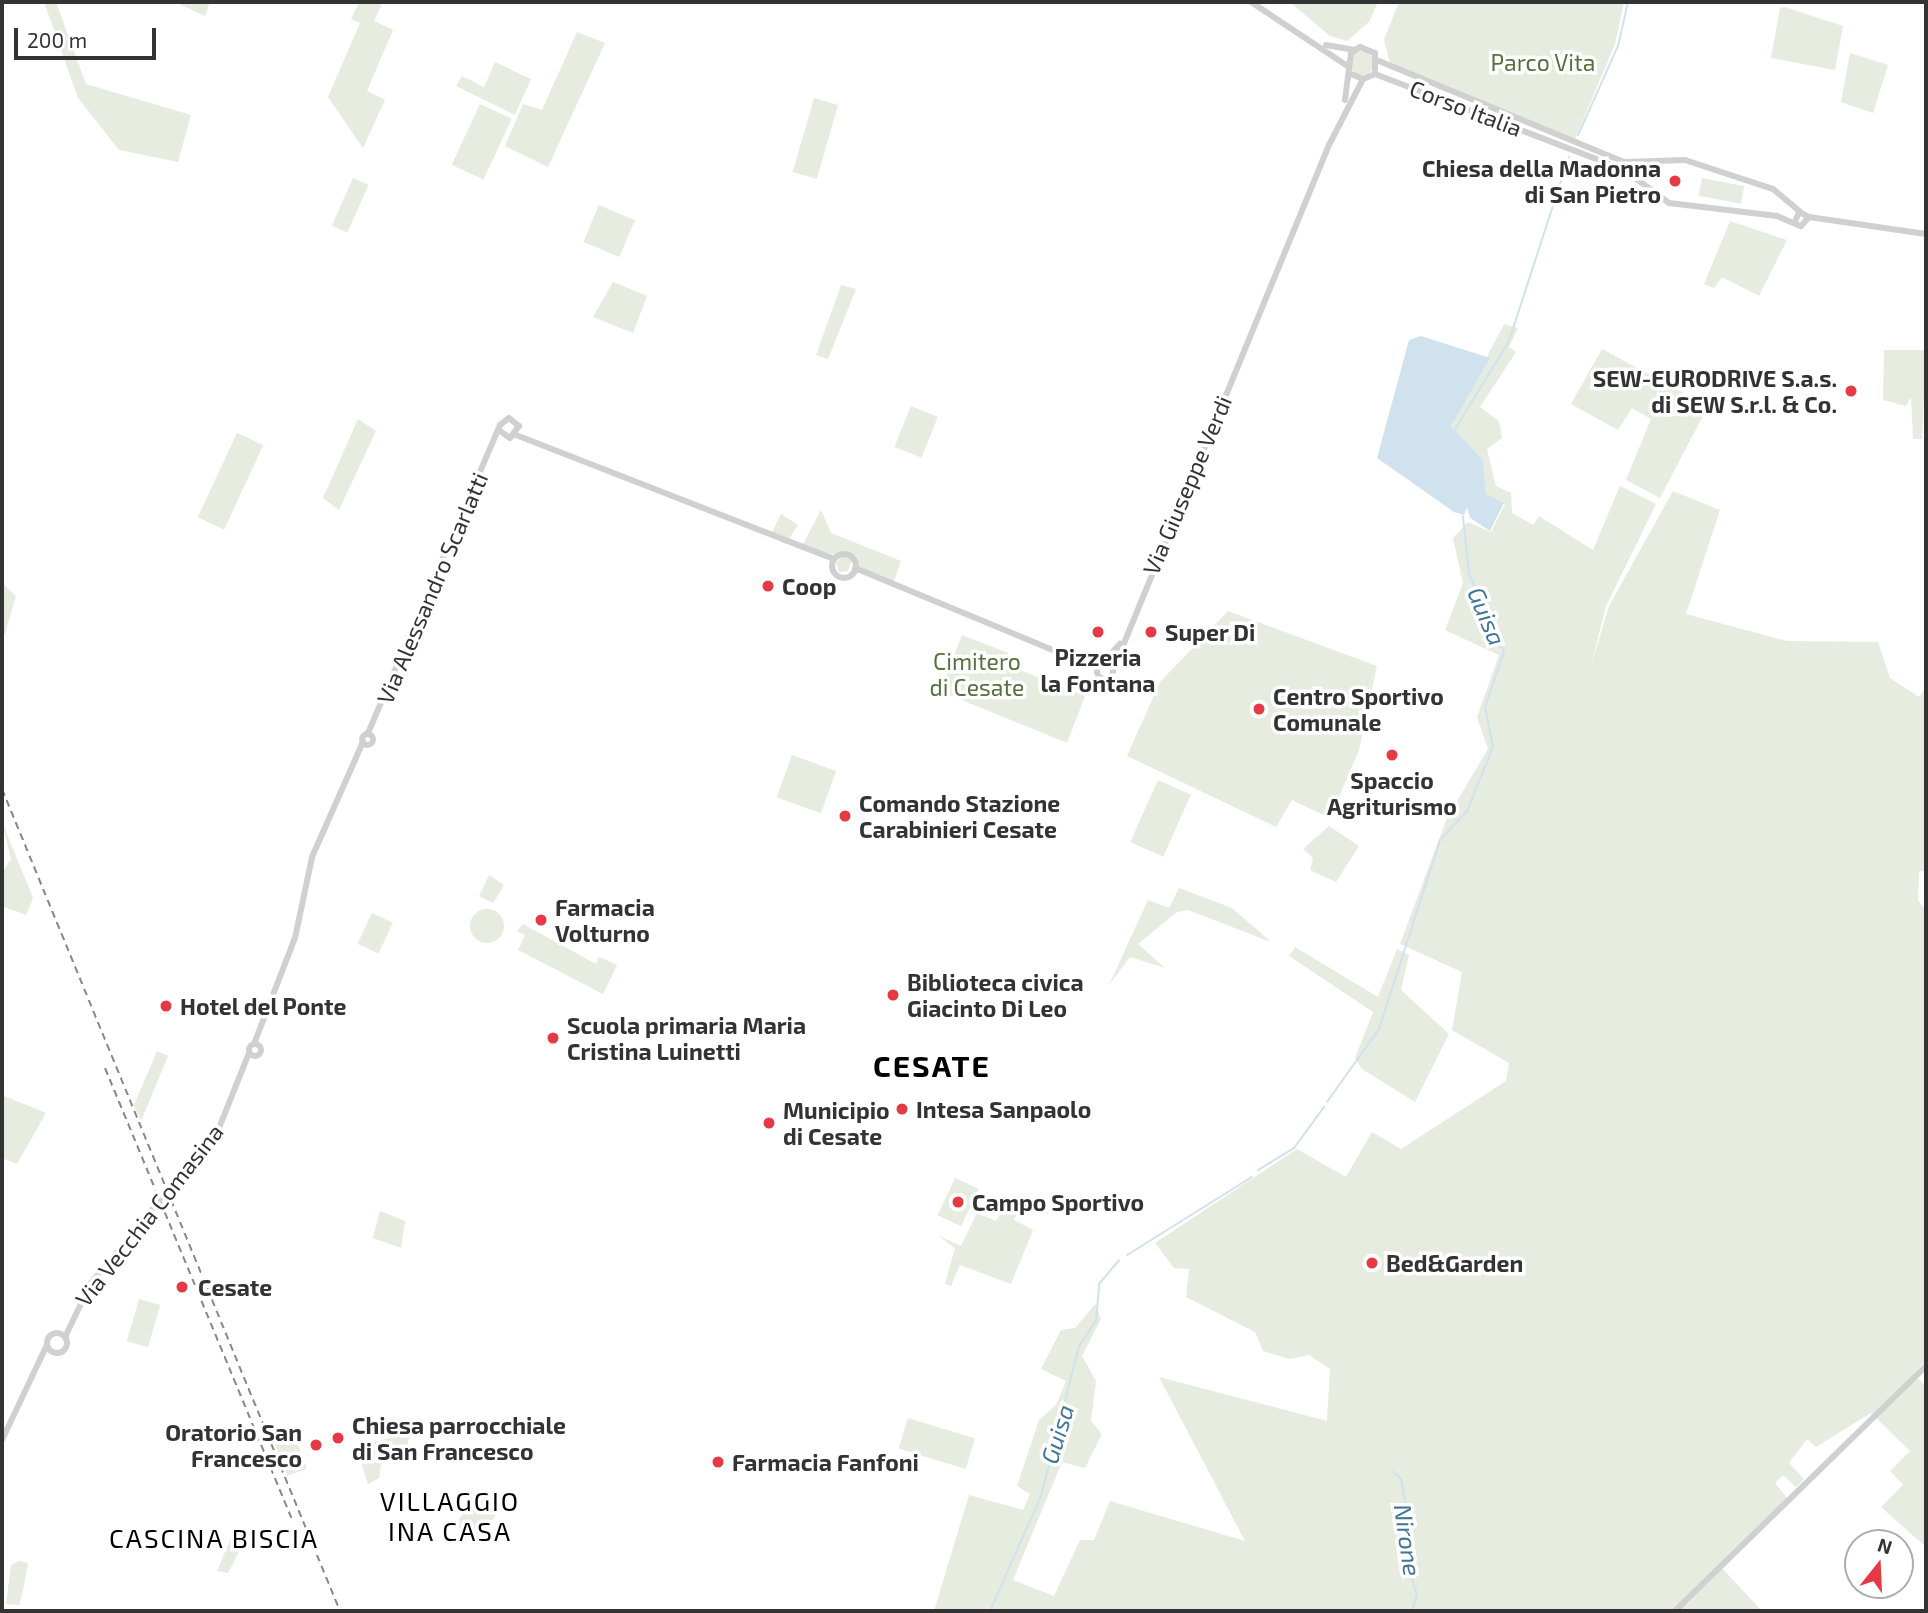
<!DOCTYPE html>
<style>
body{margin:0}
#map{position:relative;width:1928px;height:1613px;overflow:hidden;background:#fff;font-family:"Exo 2",sans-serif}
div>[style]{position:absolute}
.green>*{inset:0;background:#e6ecdf;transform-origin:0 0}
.round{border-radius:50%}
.water>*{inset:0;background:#cfe2ee}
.stream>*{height:2px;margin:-1px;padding:0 1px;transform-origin:1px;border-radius:1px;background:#cfe2ee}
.tertiary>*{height:6px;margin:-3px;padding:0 3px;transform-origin:3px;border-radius:3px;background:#d0d0d0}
.tertiary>.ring{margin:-3px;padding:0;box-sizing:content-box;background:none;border:6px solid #d0d0d0;border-radius:50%}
.rail>*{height:2px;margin-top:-1px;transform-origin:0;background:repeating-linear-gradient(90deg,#888 0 7px,transparent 0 12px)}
.tertiary-bridge>*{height:6px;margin:-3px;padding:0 3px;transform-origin:3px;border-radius:3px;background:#d0d0d0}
.dots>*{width:19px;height:19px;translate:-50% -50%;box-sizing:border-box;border:4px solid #fff;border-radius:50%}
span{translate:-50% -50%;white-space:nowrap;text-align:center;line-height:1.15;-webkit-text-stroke:7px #fff;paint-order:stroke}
.park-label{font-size:23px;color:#56703f}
.street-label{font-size:23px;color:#333}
.poi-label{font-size:23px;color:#333;font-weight:700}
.right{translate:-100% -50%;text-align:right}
.left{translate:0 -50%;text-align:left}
.water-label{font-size:24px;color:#3f7597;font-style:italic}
.quarter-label{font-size:26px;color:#000;letter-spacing:2px}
.district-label{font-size:30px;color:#000;font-weight:700;letter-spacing:2px}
.frame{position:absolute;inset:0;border:4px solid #333;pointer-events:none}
.north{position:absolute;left:1844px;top:1529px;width:70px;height:70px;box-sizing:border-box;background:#fff;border:2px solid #adadad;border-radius:50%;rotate:18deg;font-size:19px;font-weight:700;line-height:28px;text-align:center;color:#333}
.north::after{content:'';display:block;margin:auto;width:24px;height:32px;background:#e63946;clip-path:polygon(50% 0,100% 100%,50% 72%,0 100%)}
.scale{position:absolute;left:14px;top:28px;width:142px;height:32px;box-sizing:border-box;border:4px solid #333;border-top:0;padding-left:9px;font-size:21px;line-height:24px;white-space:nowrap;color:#333;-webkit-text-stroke:5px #fff;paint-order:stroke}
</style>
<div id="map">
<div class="green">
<div style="clip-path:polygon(44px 2px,56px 2px,86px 84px,191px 115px,178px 162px,119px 150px,78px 98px)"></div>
<div style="clip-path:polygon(175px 2px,210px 2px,205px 16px)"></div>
<div style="clip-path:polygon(359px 2px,383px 2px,374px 21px,393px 30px,367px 91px,385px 100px,363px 148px,328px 97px,360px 23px,351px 19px)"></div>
<div style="clip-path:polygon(1290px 2px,1378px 2px,1369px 22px,1347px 41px,1330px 36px)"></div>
<div style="clip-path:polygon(1399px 2px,1624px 2px,1615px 44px,1575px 139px,1390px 63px,1384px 40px)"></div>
<div style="clip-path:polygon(1785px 7px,1843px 26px,1835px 70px,1771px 58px,1780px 8px)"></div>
<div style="clip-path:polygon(577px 32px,605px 43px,548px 167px,505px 146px,523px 104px,542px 110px)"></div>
<div class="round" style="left:1350px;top:51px;width:24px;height:24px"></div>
<div style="clip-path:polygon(1850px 53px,1888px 65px,1873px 113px,1841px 102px)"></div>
<div style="clip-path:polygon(495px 62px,531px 79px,515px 115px,456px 86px,462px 76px,484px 87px)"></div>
<div style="left:814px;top:98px;width:25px;height:77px;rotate:16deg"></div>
<div style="left:480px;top:104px;width:35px;height:67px;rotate:25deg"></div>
<div style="left:353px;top:178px;width:17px;height:52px;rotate:24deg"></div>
<div style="left:1702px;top:178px;width:43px;height:18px;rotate:11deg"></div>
<div style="left:599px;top:205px;width:39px;height:40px;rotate:23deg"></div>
<div style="clip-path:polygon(1730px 221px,1787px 240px,1759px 296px,1722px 277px,1714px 288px,1704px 284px)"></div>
<div style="clip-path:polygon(613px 282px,647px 296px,633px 333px,593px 317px)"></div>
<div style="clip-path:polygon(841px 285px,856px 289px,828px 359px,816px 355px)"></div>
<div style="clip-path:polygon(1504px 324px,1518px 328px,1509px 347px,1516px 352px,1480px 407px,1499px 421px,1502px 438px,1487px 449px,1496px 486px,1511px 493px,1512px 513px,1533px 525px,1539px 516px,1593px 550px,1620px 486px,1656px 504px,1606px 606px,1591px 666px,1609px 606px,1673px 491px,1720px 510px,1686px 614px,1787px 641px,1878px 642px,1890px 678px,1919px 697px,1926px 687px,1926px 871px,1919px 871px,1918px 900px,1926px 910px,1926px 1361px,1913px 1374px,1926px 1386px,1926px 1547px,1881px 1507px,1903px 1485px,1890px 1471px,1910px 1451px,1871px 1413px,1816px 1447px,1807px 1439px,1789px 1463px,1804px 1479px,1796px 1487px,1783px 1475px,1775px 1483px,1787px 1498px,1719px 1565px,1762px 1611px,934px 1611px,969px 1495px,1023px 1510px,1030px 1494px,1017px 1486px,1039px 1420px,1056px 1405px,1066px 1381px,1041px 1369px,1061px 1330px,1075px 1328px,1095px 1304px,1101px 1319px,1082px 1356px,1096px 1381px,1091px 1421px,1102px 1434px,1085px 1468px,1062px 1462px,1013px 1580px,1054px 1596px,1080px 1540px,1094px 1540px,1110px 1501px,1245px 1541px,1159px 1377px,1327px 1421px,1330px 1369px,1309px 1355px,1289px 1359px,1263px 1351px,1255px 1332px,1186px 1297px,1189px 1269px,1174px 1268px,1155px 1243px,1297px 1149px,1346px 1177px,1372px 1132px,1401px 1149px,1506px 1081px,1509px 1063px,1452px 1030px,1462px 972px,1400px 944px,1447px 818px,1488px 749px,1477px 717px,1499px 655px,1445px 630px,1463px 583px,1453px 538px,1468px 522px,1491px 532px,1505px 504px,1486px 494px,1483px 460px,1451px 426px)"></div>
<div style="clip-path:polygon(1602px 349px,1708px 406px,1660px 498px,1626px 480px,1651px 419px,1632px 408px,1618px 430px,1571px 404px)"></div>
<div style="clip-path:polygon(1884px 350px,1926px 350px,1922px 439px,1913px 439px,1911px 397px,1906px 406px,1883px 400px)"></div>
<div style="left:911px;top:406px;width:29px;height:44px;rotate:22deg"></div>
<div style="clip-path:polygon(358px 419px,376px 431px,339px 510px,323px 498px)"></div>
<div style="left:237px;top:433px;width:29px;height:93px;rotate:25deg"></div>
<div style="clip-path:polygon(821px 510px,831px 533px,901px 561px,892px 587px,851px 562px,848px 571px,839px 572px,836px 563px,842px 557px,802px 546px)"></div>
<div style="clip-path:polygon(781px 514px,798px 525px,786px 544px,770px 536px)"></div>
<div style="clip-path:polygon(2px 583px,16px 596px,2px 644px)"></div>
<div style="clip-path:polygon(1228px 611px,1377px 666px,1359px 750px,1330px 818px,1292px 800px,1276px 827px,1127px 756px,1160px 682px)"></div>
<div style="clip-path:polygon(962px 635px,1008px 653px,1005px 664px,1085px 696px,1067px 743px,940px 691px)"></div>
<div style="left:792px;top:755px;width:47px;height:45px;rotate:20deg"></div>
<div style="left:1158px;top:780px;width:36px;height:68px;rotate:24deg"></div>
<div style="clip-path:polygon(2px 822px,33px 898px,26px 915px,2px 906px,2px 873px,11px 859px)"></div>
<div style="clip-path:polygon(1329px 826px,1359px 846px,1336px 882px,1310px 870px,1313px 858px,1303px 849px)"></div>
<div style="clip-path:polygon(489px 875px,504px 885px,493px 903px,479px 896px)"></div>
<div style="clip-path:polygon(1179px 888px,1232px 908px,1271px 942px,1188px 910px,1177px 912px,1138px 944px,1165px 968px,1130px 957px,1109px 985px,1148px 900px,1169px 908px)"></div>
<div class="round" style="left:470px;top:909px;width:34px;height:34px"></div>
<div style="left:372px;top:913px;width:23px;height:34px;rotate:25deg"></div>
<div style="clip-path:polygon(523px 924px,596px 964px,599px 957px,617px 965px,603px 994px,518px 950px,525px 935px,517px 931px)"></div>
<div style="clip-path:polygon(1295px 947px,1378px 997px,1397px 949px,1409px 955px,1401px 990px,1449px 1034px,1415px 1102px,1362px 1069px,1355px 1058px,1373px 1012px,1289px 956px)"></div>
<div style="clip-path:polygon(157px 1051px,168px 1056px,141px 1121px,134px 1105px)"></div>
<div style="clip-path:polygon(2px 1095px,46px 1113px,17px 1164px,2px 1158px)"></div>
<div style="left:955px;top:1178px;width:26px;height:41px;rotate:25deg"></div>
<div style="clip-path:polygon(1007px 1202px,1020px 1208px,1014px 1220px,1033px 1230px,1011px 1284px,960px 1265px,951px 1286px,945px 1284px,955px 1248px,937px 1235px,961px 1246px,977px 1213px,996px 1221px)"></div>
<div style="clip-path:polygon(380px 1211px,405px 1221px,401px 1248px,373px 1238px)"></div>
<div style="left:139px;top:1299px;width:22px;height:44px;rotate:16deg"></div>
<div style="left:908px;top:1418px;width:70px;height:32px;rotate:17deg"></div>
<div style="left:293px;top:1432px;width:39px;height:21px;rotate:69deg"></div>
<div style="clip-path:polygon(410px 1432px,405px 1460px,381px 1464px,379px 1478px,368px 1484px,362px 1465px,368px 1444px)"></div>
<div style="clip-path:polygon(475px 1495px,500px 1508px,481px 1538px,455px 1526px)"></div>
<div style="clip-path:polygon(234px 1531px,246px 1538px,228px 1573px,217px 1571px)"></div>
<div style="clip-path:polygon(19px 1561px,28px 1563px,23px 1591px,19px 1605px,6px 1604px,11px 1565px)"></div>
</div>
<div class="water">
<div style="clip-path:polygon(1421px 336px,1490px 358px,1451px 426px,1483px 460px,1486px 494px,1504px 503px,1490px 531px,1470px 518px,1467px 507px,1464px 515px,1454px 512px,1377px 458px,1409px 340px)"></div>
</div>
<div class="stream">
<div style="left:1578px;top:135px;width:98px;rotate:-65.8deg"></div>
<div style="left:1618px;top:46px;width:45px;rotate:-77.2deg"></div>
<div style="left:1454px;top:431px;width:105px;rotate:-58.6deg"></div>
<div style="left:1509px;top:341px;width:194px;rotate:-72deg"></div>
<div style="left:1327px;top:1102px;width:90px;rotate:-54.5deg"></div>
<div style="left:1379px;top:1029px;width:199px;rotate:-72.1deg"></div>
<div style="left:1440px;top:840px;width:40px;rotate:-47deg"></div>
<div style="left:1467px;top:811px;width:69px;rotate:-67.9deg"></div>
<div style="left:1493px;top:747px;width:41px;rotate:-101.3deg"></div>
<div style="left:1485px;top:707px;width:58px;rotate:-70.9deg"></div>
<div style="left:1504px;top:652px;width:85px;rotate:-114.2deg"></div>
<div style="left:1469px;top:574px;width:58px;rotate:-95.9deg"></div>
<div style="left:1258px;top:1170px;width:42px;rotate:-31.4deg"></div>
<div style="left:1294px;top:1148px;width:51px;rotate:-53.8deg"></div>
<div style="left:1127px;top:1255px;width:147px;rotate:-32deg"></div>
<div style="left:1392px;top:1471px;width:12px;rotate:42deg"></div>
<div style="left:1401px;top:1479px;width:39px;rotate:80deg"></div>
<div style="left:1408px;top:1517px;width:54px;rotate:88.9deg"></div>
<div style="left:1409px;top:1571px;width:24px;rotate:71deg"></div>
<div style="left:1417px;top:1594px;width:18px;rotate:106deg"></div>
<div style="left:990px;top:1611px;width:126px;rotate:-66.1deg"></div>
<div style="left:1041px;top:1496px;width:155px;rotate:-75.8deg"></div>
<div style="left:1079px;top:1346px;width:30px;rotate:-56deg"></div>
<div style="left:1096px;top:1321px;width:37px;rotate:-85deg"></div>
<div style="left:1099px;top:1284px;width:31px;rotate:-50deg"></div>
</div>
<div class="tertiary">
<div style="left:1251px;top:2px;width:114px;rotate:33.6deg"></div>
<div style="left:1326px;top:45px;width:29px;rotate:10deg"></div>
<div style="left:1379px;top:61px;width:265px;rotate:22.4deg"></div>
<div style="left:1624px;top:162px;width:61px;rotate:-1.9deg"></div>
<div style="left:1685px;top:160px;width:93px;rotate:18.2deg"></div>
<div style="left:1773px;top:189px;width:35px;rotate:40deg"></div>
<div style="left:1375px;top:74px;width:266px;rotate:21deg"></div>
<div style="left:1623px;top:169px;width:57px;rotate:36.5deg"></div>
<div style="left:1669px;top:203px;width:109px;rotate:6.9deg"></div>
<div style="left:1777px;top:216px;width:26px;rotate:23deg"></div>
<div style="left:1801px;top:226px;width:12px;rotate:-48deg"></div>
<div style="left:1809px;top:217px;width:11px;rotate:-153deg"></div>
<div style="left:1799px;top:212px;width:11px;rotate:112deg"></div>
<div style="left:1345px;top:100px;width:47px;rotate:-82.7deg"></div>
<div style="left:1351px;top:53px;width:11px;rotate:-34deg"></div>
<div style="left:1360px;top:47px;width:16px;rotate:22deg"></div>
<div style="left:1375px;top:53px;width:21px;rotate:90deg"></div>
<div style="left:1375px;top:74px;width:13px;rotate:157deg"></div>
<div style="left:1363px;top:79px;width:13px;rotate:-157deg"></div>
<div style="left:1809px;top:217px;width:118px;rotate:8.3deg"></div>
<div style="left:516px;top:435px;width:341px;rotate:21.3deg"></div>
<div class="ring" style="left:832px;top:554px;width:18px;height:18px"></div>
<div style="left:855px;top:568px;width:243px;rotate:22.5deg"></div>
<div style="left:1080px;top:661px;width:21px;rotate:5deg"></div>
<div style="left:1103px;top:662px;width:25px;rotate:-47deg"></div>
<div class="ring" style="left:1097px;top:663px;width:10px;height:10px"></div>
<div style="left:1113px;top:670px;width:568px;rotate:-67.64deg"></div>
<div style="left:1329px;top:145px;width:74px;rotate:-62.7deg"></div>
<div style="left:368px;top:733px;width:335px;rotate:-66.8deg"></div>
<div style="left:500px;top:425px;width:11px;rotate:-38deg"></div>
<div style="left:509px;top:418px;width:13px;rotate:39deg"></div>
<div style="left:519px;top:426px;width:15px;rotate:127deg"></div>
<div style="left:510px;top:438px;width:12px;rotate:-145deg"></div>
<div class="ring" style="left:361.5px;top:733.5px;width:5px;height:5px"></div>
<div class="ring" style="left:249px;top:1044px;width:6px;height:6px"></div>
<div style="left:254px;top:1044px;width:114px;rotate:-68.9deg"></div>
<div style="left:295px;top:938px;width:83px;rotate:-78.1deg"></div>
<div style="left:312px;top:857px;width:126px;rotate:-66.1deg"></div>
<div style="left:179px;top:1174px;width:56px;rotate:-47.2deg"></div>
<div style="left:217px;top:1133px;width:86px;rotate:-68.2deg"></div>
<div class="ring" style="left:47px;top:1333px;width:14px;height:14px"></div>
<div style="left:65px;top:1337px;width:60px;rotate:-64.3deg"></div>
<div style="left:91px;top:1283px;width:82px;rotate:-49.9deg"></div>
<div style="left:2px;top:1440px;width:105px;rotate:-64.7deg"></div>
<div style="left:1675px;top:1611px;width:351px;rotate:-44.3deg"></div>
</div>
<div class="rail">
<div style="left:2px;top:789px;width:889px;rotate:67.65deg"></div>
<div style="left:105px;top:1068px;width:487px;rotate:67.5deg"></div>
</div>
<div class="tertiary-bridge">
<div style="left:144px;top:1220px;width:58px;rotate:-52.7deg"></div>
</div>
<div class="dots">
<div style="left:1675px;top:181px;background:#e63946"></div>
<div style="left:1851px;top:391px;background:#e63946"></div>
<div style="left:768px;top:586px;background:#e63946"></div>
<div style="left:1098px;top:632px;background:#e63946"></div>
<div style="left:1151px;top:632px;background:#e63946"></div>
<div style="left:1259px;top:709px;background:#e63946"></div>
<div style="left:1392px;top:755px;background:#e63946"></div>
<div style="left:845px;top:816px;background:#e63946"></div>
<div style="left:541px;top:920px;background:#e63946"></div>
<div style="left:893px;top:995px;background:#e63946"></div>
<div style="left:166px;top:1006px;background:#e63946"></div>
<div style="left:553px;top:1038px;background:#e63946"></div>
<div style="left:902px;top:1109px;background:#e63946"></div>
<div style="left:769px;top:1123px;background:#e63946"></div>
<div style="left:958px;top:1202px;background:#e63946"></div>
<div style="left:1372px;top:1263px;background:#e63946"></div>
<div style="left:182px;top:1287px;background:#e63946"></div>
<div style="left:338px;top:1438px;background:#e63946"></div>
<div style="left:316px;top:1445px;background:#e63946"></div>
<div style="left:718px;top:1462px;background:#e63946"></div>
</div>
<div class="park-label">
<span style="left:1543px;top:62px">Parco Vita</span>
<span style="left:977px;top:674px">Cimitero<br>di Cesate</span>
</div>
<div class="street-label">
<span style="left:1466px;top:108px;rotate:21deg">Corso Italia</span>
<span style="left:1187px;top:485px;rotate:-67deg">Via Giuseppe Verdi</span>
<span style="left:432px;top:588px;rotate:-67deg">Via Alessandro Scarlatti</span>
<span style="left:149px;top:1215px;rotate:-52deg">Via Vecchia Comasina</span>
</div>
<div class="poi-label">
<span class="right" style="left:1661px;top:181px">Chiesa della Madonna<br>di San Pietro</span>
<span class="right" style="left:1837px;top:391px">SEW-EURODRIVE S.a.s.<br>di SEW S.r.l. &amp; Co.</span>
<span class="left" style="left:782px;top:586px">Coop</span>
<span class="left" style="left:1165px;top:632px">Super Di</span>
<span style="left:1098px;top:670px">Pizzeria<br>la Fontana</span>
<span class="left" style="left:1273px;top:709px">Centro Sportivo<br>Comunale</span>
<span style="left:1392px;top:793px">Spaccio<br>Agriturismo</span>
<span class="left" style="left:859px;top:816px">Comando Stazione<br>Carabinieri Cesate</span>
<span class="left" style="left:555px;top:920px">Farmacia<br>Volturno</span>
<span class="left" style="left:907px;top:995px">Biblioteca civica<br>Giacinto Di Leo</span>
<span class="left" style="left:180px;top:1006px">Hotel del Ponte</span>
<span class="left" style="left:567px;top:1038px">Scuola primaria Maria<br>Cristina Luinetti</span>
<span class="left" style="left:916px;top:1109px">Intesa Sanpaolo</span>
<span class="left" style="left:783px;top:1123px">Municipio<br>di Cesate</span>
<span class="left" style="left:972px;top:1202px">Campo Sportivo</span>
<span class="left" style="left:1386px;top:1263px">Bed&amp;Garden</span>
<span class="left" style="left:198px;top:1287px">Cesate</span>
<span class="left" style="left:352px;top:1438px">Chiesa parrocchiale<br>di San Francesco</span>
<span class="right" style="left:302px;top:1445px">Oratorio San<br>Francesco</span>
<span class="left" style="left:732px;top:1462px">Farmacia Fanfoni</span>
</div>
<div class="water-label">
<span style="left:1487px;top:616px;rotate:67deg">Guisa</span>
<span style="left:1057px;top:1434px;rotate:-73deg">Guisa</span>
<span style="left:1408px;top:1540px;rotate:82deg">Nirone</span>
</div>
<div class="quarter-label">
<span style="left:450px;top:1516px">VILLAGGIO<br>INA CASA</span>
<span style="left:214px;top:1538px">CASCINA BISCIA</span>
</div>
<div class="district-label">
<span style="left:932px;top:1065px">CESATE</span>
</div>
<div class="frame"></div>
<div class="north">N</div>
<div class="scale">200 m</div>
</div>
